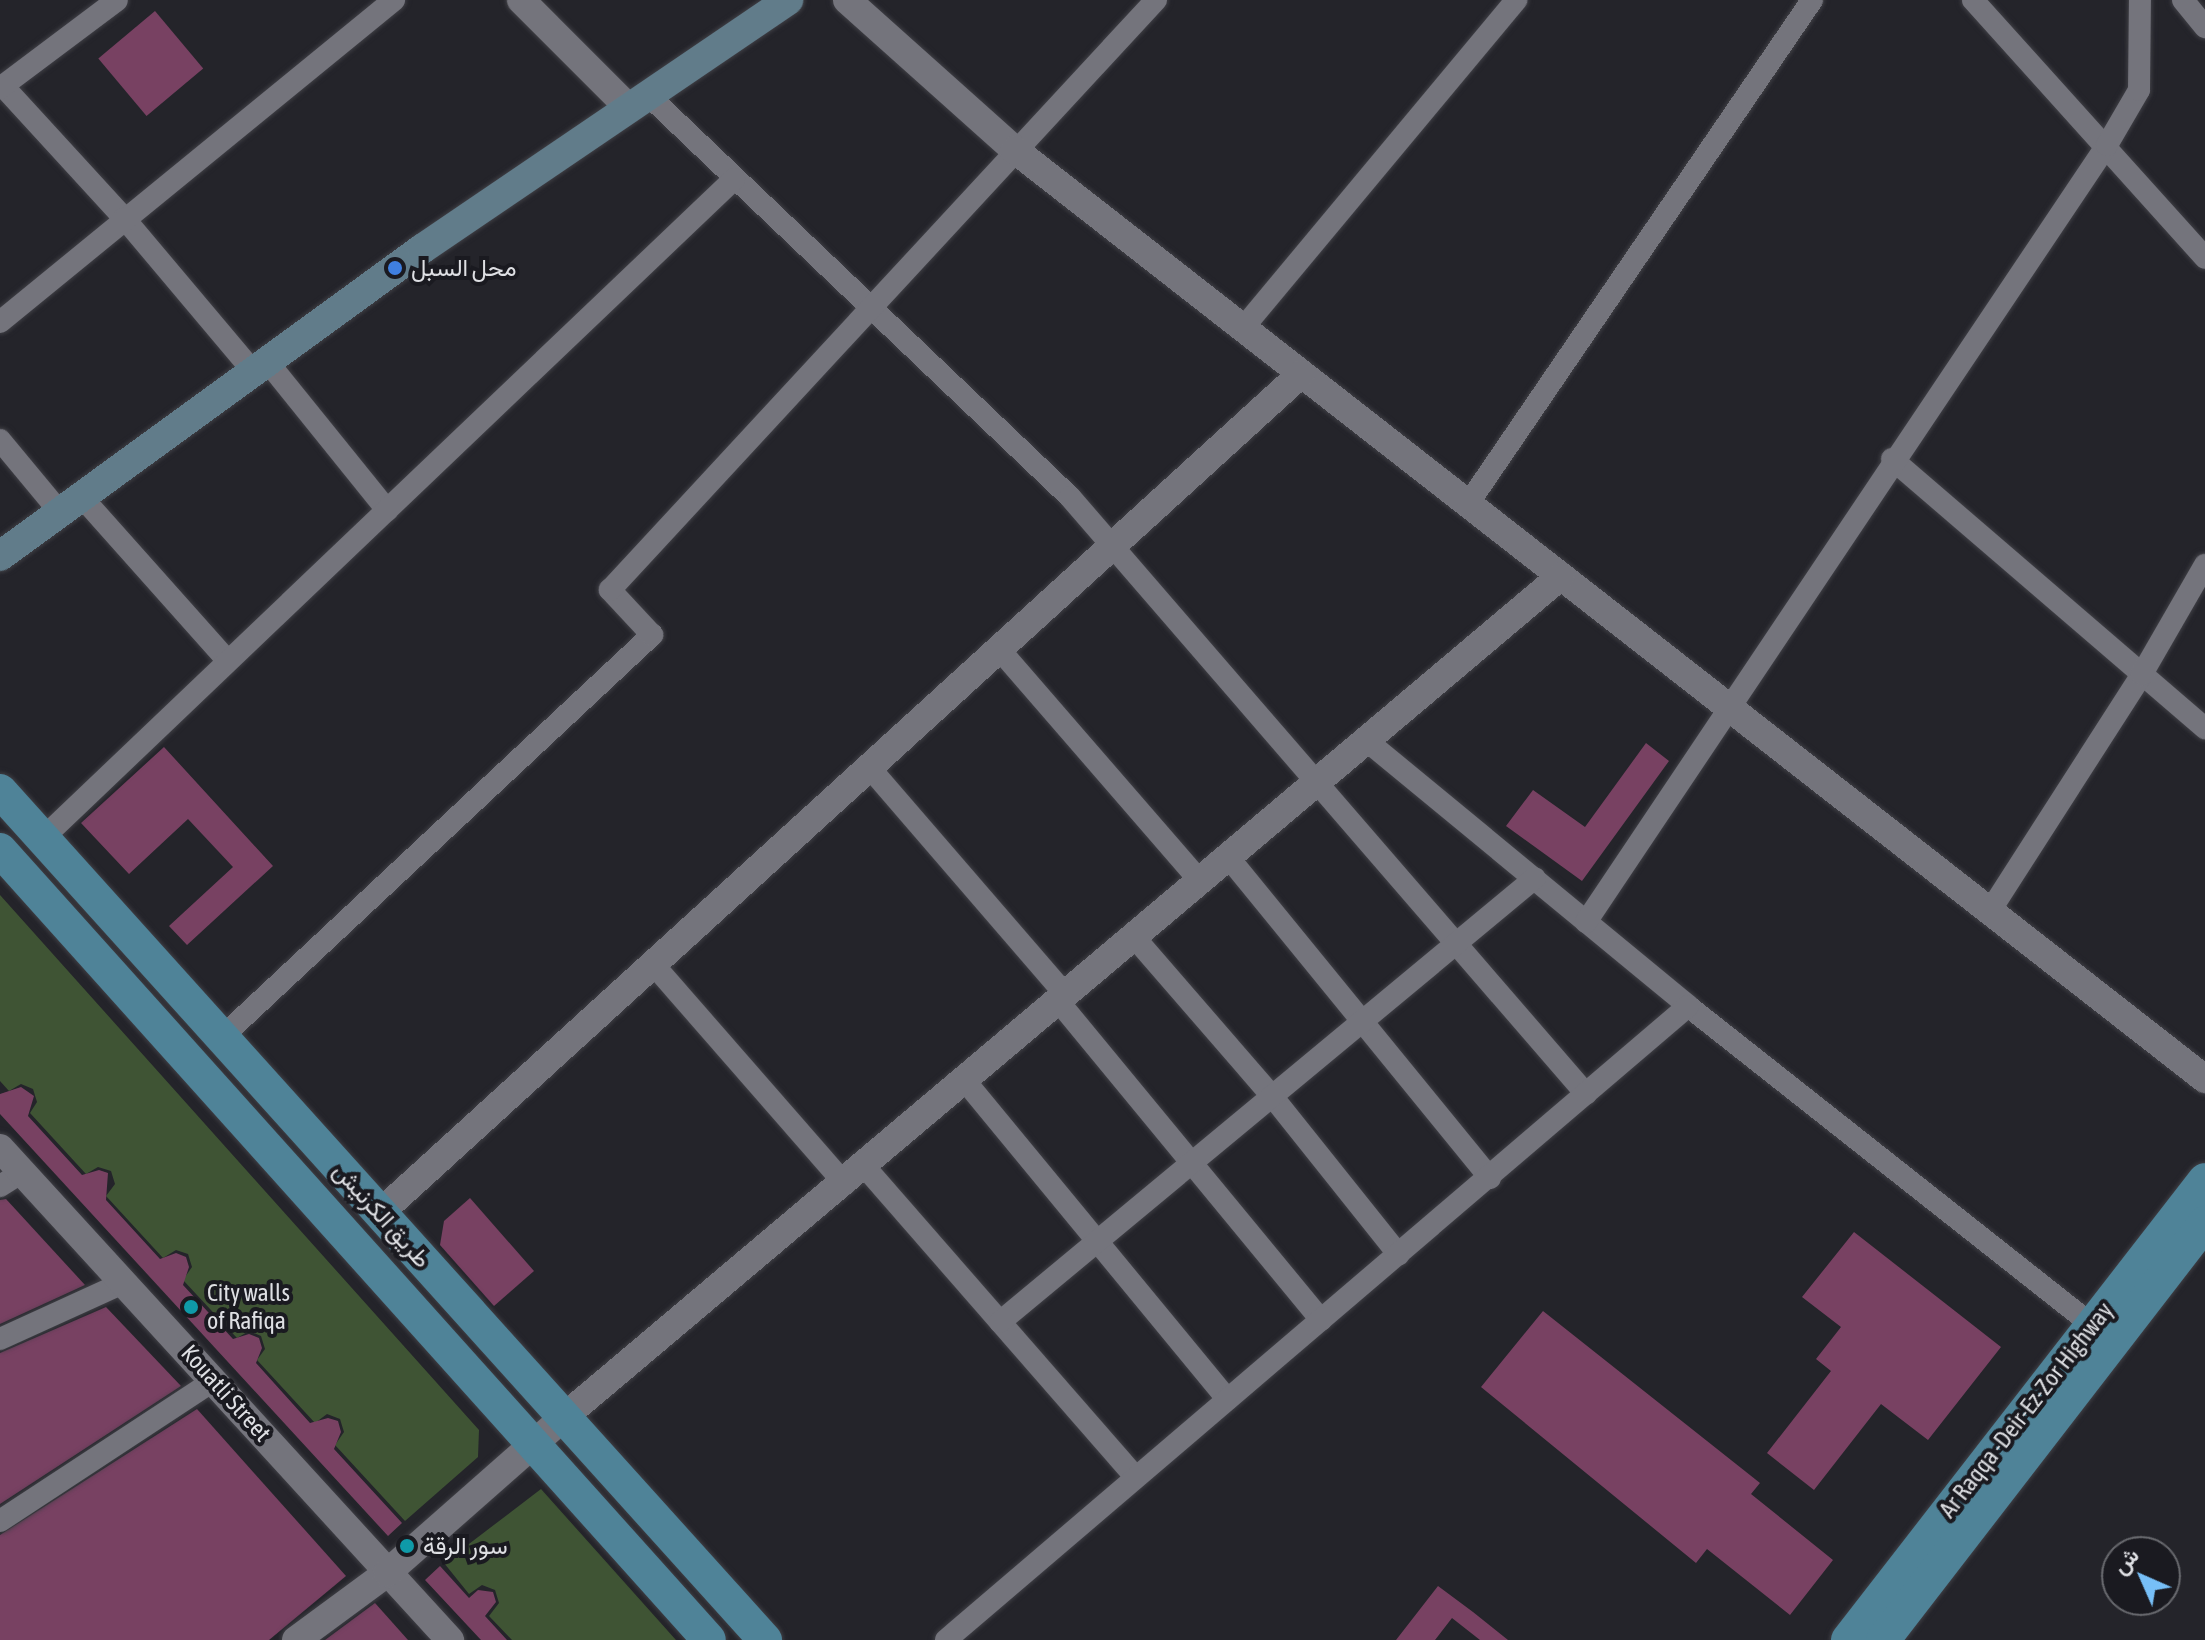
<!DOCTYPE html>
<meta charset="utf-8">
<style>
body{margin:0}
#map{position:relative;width:2205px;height:1640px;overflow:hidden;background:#24242a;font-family:"Asap Condensed",Vazirmatn,sans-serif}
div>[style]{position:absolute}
.green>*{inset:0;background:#3f5434}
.building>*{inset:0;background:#784162;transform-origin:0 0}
.roads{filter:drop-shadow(0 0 2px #3f3f45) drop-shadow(0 0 2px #3f3f45)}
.minor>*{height:22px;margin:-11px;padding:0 11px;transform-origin:11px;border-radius:11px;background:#74747c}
.tertiary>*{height:28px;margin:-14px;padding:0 14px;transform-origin:14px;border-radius:14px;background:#74747c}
.secondary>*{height:30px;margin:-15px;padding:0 15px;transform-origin:15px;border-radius:15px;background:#617c8a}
.primary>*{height:34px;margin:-17px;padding:0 17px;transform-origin:17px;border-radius:17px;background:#4f8398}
.dots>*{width:22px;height:22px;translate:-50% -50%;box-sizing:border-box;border:4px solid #1a1a20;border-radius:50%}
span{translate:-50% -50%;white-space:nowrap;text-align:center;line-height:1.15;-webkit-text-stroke:8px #1a1a20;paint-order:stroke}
.poi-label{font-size:24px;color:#dedfe3}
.left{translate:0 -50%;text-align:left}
.street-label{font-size:24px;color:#dedfe3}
.north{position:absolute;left:2101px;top:1536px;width:80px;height:80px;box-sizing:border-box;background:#1a1a20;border:2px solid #68696e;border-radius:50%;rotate:315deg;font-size:22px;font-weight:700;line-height:32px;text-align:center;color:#dedfe3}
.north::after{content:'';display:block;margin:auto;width:28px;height:36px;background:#77bff7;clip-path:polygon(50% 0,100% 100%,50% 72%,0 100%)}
</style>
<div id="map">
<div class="green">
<div style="clip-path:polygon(0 895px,479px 1430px,478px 1457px,405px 1521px,335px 1445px,344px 1432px,340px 1419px,327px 1414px,315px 1423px,257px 1360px,265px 1349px,261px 1336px,249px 1331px,237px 1338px,183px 1280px,192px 1267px,188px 1254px,176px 1250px,163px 1258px,106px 1196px,115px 1184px,111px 1171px,98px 1167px,86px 1174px,30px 1113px,37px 1102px,33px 1089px,21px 1084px,9px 1091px,0 1081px)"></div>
<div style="clip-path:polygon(541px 1489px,676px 1640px,512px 1640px,489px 1616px,499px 1603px,495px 1590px,482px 1585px,469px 1594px,444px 1563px)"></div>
</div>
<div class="building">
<div style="left:155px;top:11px;width:75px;height:74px;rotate:50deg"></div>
<div style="clip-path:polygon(1646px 743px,1669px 761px,1582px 881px,1506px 826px,1533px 790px,1585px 827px)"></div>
<div style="clip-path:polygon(164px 747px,273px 866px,187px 945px,169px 926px,233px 867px,188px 819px,129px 874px,81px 823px)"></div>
<div style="clip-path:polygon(21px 1087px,34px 1096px,28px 1116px,82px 1175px,99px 1170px,108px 1173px,106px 1200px,160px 1259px,176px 1253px,186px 1257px,189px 1267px,183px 1285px,233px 1339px,249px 1334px,259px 1338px,262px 1348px,256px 1363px,310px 1423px,328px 1418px,338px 1421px,341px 1432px,334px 1449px,402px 1523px,388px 1536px,0 1114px,0 1094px)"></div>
<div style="clip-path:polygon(470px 1198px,534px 1271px,494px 1306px,440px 1245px,444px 1221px)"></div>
<div style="clip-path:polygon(6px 1199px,85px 1285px,0 1324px,0 1200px)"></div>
<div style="clip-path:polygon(1854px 1232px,2001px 1347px,1928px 1440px,1881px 1404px,1814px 1490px,1767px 1453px,1831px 1371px,1816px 1359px,1841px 1327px,1802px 1297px)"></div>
<div style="clip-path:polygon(106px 1307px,181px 1386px,0 1504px,0 1353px)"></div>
<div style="clip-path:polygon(1543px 1311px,1760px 1483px,1751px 1494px,1833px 1560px,1790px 1615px,1707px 1549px,1696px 1563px,1481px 1387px)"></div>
<div style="clip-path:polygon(197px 1409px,346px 1576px,269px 1640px,0 1640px,0 1535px)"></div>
<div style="clip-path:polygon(440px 1566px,469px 1598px,478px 1590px,493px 1592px,496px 1602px,485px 1616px,507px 1640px,481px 1640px,425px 1580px)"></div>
<div style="clip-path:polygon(1438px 1586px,1473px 1612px,1508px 1640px,1480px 1640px,1452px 1618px,1435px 1640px,1396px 1640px)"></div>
<div style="clip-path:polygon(375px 1603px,408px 1640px,325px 1640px)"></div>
</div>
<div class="roads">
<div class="minor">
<div style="left:1973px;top:0;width:347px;rotate:48deg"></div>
<div style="left:2183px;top:0;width:35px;rotate:51deg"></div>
<div style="left:3px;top:86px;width:179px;rotate:47.5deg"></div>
<div style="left:124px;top:218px;width:199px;rotate:49.9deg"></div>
<div style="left:0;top:88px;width:146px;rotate:-36.9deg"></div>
<div style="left:648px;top:95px;width:583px;rotate:43.61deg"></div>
<div style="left:1070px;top:497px;width:789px;rotate:49.16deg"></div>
<div style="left:0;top:322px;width:509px;rotate:-39.26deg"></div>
<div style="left:1243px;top:328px;width:427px;rotate:-50.2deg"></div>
<div style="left:266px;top:360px;width:193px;rotate:51.1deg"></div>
<div style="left:0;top:440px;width:92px;rotate:50.3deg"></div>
<div style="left:1892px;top:459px;width:413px;rotate:40.7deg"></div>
<div style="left:80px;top:495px;width:222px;rotate:48.3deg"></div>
<div style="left:1468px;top:504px;width:610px;rotate:-55.68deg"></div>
<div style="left:999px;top:649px;width:308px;rotate:49.1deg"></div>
<div style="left:1367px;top:741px;width:416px;rotate:39.5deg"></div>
<div style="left:1688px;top:1006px;width:515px;rotate:38.29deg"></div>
<div style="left:869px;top:767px;width:303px;rotate:49.2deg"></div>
<div style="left:43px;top:838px;width:955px;rotate:-43.64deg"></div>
<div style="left:1229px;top:858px;width:413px;rotate:50.8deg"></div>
<div style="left:1990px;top:911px;width:282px;rotate:-57.3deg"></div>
<div style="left:2142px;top:674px;width:126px;rotate:-60deg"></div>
<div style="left:1586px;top:922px;width:936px;rotate:-56.16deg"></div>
<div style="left:2107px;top:145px;width:64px;rotate:-59.8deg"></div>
<div style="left:2139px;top:90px;width:90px;rotate:-89.4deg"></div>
<div style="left:1135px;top:938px;width:209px;rotate:49.1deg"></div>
<div style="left:1272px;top:1096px;width:203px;rotate:51.4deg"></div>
<div style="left:653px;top:964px;width:292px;rotate:48.9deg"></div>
<div style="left:1059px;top:1002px;width:412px;rotate:50.5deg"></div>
<div style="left:222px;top:1037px;width:589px;rotate:-43.07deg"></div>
<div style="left:652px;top:635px;width:62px;rotate:-133deg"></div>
<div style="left:610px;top:590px;width:804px;rotate:-47.22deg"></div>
<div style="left:966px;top:1082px;width:411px;rotate:50.5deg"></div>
<div style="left:865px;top:1167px;width:410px;rotate:48.9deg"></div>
<div style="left:0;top:1186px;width:26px;rotate:-32deg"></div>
<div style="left:1000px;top:1322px;width:695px;rotate:-39.69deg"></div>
<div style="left:0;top:1339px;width:137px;rotate:-24.5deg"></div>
<div style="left:0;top:1521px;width:257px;rotate:-33.3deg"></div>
<div style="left:946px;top:1640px;width:976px;rotate:-40.51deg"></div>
</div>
<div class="tertiary">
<div style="left:521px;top:0;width:153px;rotate:45deg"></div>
<div style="left:847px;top:0;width:225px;rotate:41.8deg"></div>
<div style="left:1015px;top:150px;width:1510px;rotate:37.98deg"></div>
<div style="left:0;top:1148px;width:667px;rotate:47.55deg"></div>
<div style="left:380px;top:1213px;width:1246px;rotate:-42.33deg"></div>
<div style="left:296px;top:1640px;width:113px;rotate:-36.4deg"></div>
<div style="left:387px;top:1573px;width:236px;rotate:-41.4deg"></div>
<div style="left:564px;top:1417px;width:1304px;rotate:-40.15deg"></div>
</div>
<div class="secondary">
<div style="left:0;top:556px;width:522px;rotate:-36.04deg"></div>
<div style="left:422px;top:249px;width:443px;rotate:-34.2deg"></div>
</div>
<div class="primary">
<div style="left:0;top:791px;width:1143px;rotate:47.98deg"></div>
<div style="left:0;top:850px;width:1061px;rotate:48.09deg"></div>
<div style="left:1848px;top:1640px;width:582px;rotate:-52.19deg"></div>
<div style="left:1883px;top:1640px;width:527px;rotate:-52.33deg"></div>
</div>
</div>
<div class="dots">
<div style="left:395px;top:268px;background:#3f7fe0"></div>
<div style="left:191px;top:1307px;background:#0f9aa8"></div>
<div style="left:407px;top:1546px;background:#0f9aa8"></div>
</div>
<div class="poi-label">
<span class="left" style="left:411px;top:268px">محل السبل</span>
<span class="left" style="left:207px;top:1307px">City walls<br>of Rafiqa</span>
<span class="left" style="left:423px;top:1546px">سور الرقة</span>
</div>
<div class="street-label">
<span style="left:382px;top:1215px;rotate:48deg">طريق الكرنيش</span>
<span style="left:226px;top:1393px;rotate:48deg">Kouatli Street</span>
<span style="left:2026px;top:1410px;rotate:-52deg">Ar Raqqa -Deir-Ez-Zor Highway</span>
</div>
<div class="north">ش</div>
</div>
